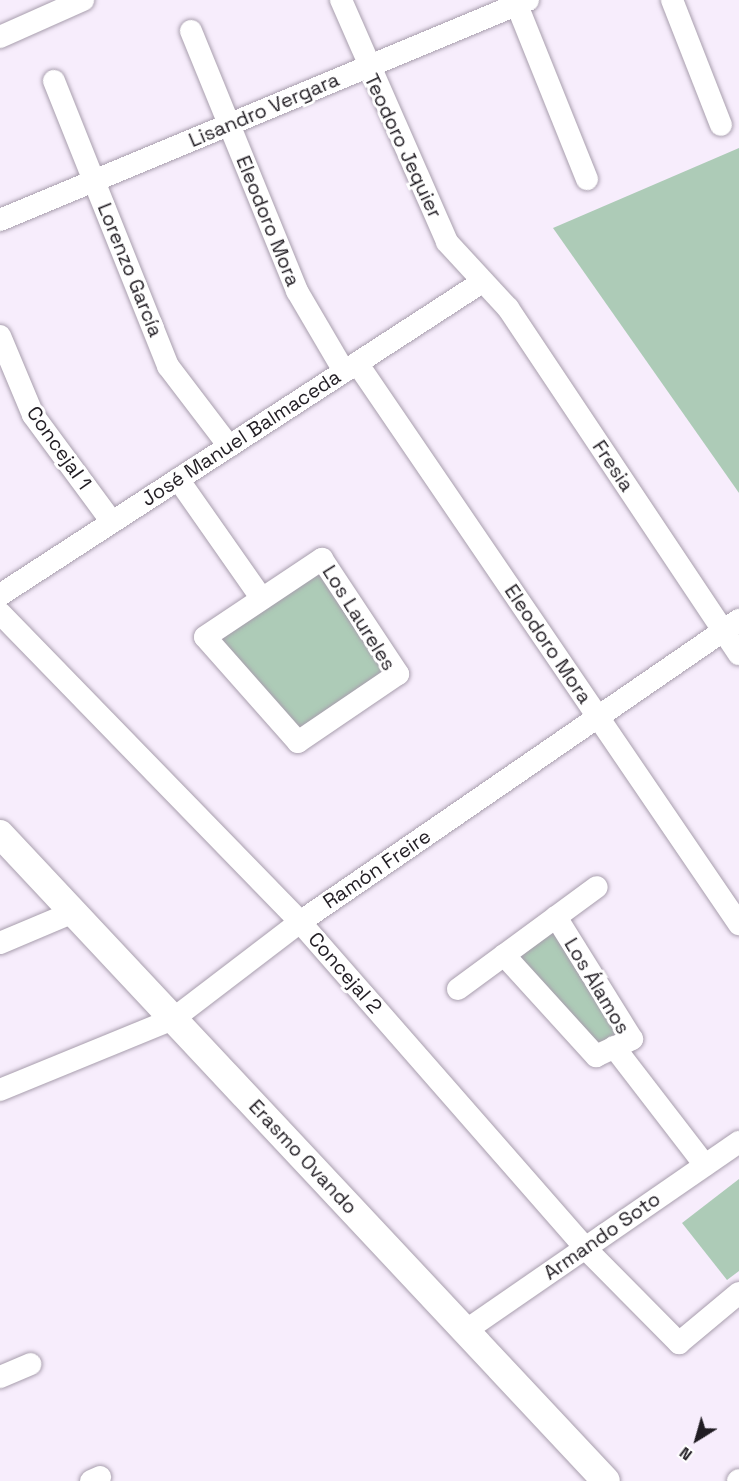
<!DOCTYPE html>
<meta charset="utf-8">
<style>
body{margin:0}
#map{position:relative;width:739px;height:1481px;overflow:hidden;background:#f7edfc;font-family:"Space Grotesk",sans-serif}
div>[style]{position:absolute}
.green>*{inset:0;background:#adcbb7}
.roads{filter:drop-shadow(0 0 2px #a89ead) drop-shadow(0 0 2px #a89ead)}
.minor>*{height:22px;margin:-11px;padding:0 11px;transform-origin:11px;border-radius:11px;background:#fff}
.tertiary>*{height:28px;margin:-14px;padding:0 14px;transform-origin:14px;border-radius:14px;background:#fff}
span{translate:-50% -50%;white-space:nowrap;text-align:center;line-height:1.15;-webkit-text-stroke:6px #fff;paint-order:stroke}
.street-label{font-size:20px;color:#211d23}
.north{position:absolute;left:667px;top:1409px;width:60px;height:60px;-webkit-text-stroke:4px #fff;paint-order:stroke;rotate:217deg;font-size:16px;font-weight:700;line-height:24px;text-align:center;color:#211d23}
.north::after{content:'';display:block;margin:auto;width:21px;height:27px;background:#211d23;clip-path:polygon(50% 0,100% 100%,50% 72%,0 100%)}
</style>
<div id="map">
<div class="green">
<div style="clip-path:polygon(739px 148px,739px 493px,553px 228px)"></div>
<div style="clip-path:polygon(322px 561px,396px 673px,299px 739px,207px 637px)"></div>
<div style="clip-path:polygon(556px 918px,630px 1038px,596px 1056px,505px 955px)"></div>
<div style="clip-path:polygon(739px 1179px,739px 1271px,727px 1280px,682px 1223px)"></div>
</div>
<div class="roads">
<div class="minor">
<div style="left:341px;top:0;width:264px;rotate:66.3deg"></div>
<div style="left:447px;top:242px;width:90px;rotate:47.3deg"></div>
<div style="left:508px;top:308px;width:416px;rotate:56.3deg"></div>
<div style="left:515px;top:0;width:193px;rotate:68.1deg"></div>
<div style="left:672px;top:0;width:134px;rotate:68.6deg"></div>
<div style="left:191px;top:31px;width:281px;rotate:67.8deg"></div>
<div style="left:297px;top:291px;width:93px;rotate:59.6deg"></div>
<div style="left:0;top:37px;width:91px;rotate:-24deg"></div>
<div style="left:54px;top:81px;width:307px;rotate:68.2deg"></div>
<div style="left:168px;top:366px;width:101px;rotate:52.7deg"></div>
<div style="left:0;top:220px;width:572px;rotate:-22.62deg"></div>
<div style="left:0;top:336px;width:86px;rotate:67.3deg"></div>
<div style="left:33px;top:415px;width:133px;rotate:53.6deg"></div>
<div style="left:357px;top:363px;width:679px;rotate:55.75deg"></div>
<div style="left:178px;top:479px;width:146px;rotate:55deg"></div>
<div style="left:322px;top:559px;width:138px;rotate:56.5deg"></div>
<div style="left:398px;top:674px;width:121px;rotate:145.8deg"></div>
<div style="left:298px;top:742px;width:140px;rotate:-131.5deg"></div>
<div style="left:205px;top:637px;width:141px;rotate:-33.7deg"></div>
<div style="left:0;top:595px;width:575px;rotate:-33deg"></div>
<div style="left:0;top:613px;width:431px;rotate:45.8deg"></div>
<div style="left:300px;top:922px;width:433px;rotate:48.8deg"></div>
<div style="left:585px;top:1248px;width:134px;rotate:45.3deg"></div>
<div style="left:679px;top:1343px;width:78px;rotate:-39.8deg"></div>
<div style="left:0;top:943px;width:82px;rotate:-22.8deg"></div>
<div style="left:504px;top:955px;width:137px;rotate:47.7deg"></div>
<div style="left:596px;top:1056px;width:40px;rotate:-25deg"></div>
<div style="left:632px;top:1039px;width:144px;rotate:-121.9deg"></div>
<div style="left:458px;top:989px;width:172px;rotate:-36.3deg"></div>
<div style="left:614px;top:1047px;width:149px;rotate:52.4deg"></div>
<div style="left:0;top:1090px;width:187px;rotate:-22.3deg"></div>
<div style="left:173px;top:1019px;width:160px;rotate:-37.4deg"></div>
<div style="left:300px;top:922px;width:533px;rotate:-34.53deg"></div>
<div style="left:465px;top:1331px;width:333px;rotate:-34.6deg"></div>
<div style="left:0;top:1377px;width:33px;rotate:-23deg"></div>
<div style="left:91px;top:1481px;width:10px;rotate:-24deg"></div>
<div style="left:738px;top:1481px;width:1px;rotate:-45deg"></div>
</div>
<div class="tertiary">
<div style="left:0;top:834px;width:886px;rotate:46.87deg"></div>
</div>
</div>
<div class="street-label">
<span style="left:264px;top:110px;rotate:-23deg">Lisandro Vergara</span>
<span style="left:403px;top:146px;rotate:65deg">Teodoro Jequier</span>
<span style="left:268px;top:221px;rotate:68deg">Eleodoro Mora</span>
<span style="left:130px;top:270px;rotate:68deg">Lorenzo García</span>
<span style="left:241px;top:438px;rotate:-33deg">José Manuel Balmaceda</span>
<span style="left:59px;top:448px;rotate:55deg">Concejal 1</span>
<span style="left:613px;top:466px;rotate:56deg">Fresia</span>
<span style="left:359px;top:618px;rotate:58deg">Los Laureles</span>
<span style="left:548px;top:644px;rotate:56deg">Eleodoro Mora</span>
<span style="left:377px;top:869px;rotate:-34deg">Ramón Freire</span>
<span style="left:345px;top:973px;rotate:49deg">Concejal 2</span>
<span style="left:597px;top:986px;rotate:59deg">Los Álamos</span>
<span style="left:303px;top:1157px;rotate:47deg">Erasmo Ovando</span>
<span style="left:602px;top:1236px;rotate:-35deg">Armando Soto</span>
</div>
<div class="north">N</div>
</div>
